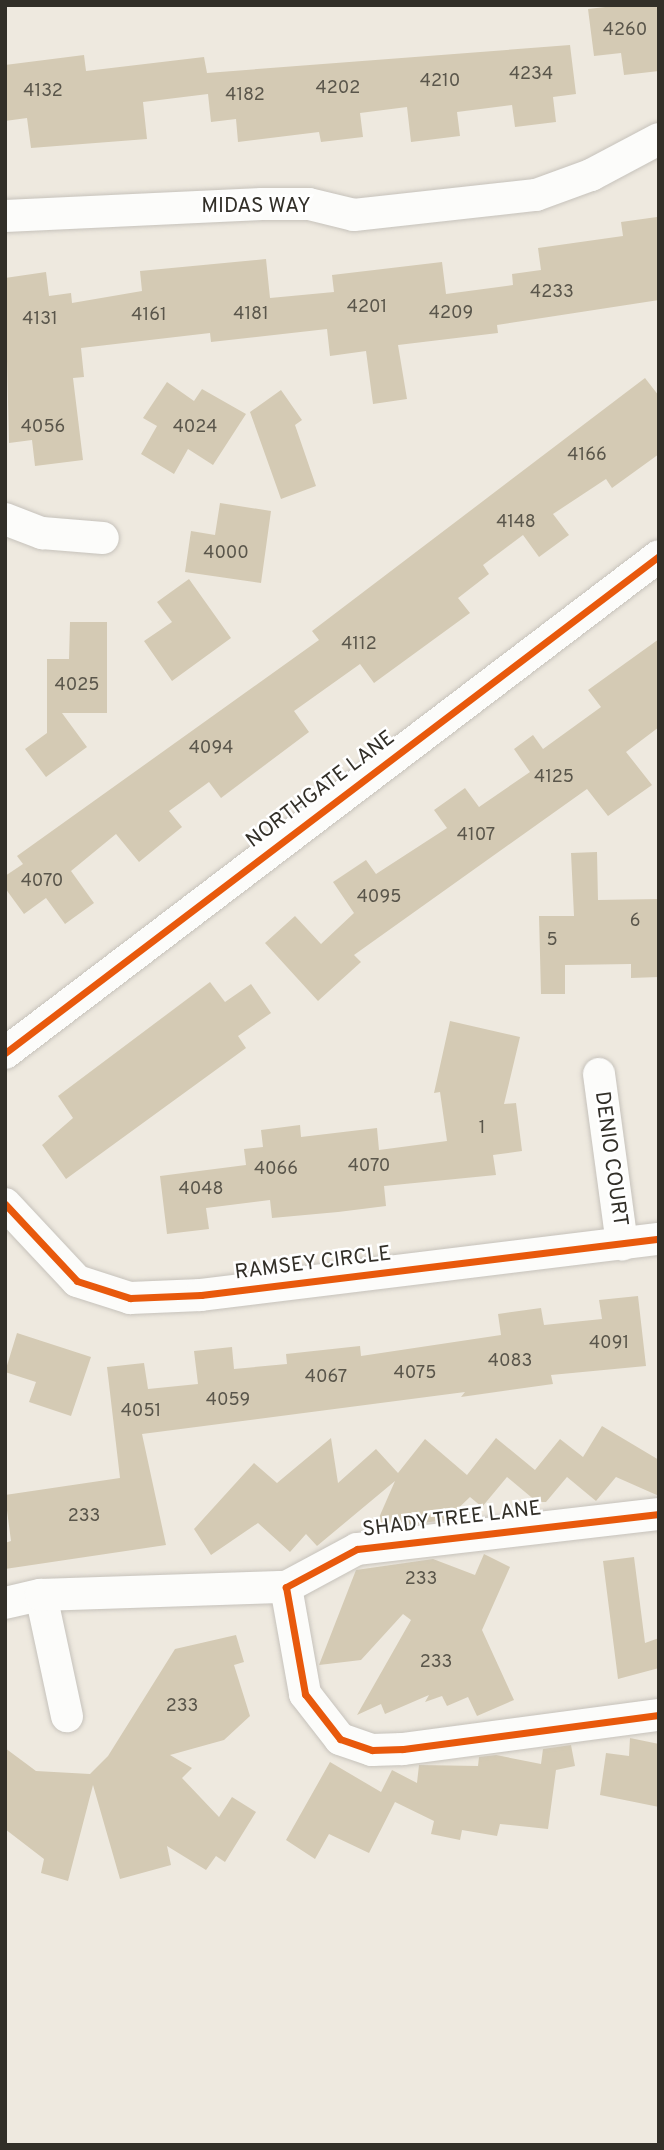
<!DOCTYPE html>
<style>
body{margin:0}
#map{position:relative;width:664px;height:2150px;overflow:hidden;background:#eee9df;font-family:Overpass,sans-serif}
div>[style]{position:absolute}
.building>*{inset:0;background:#d4cab4}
.roads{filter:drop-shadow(0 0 2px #c6c2bb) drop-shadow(0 0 2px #c6c2bb)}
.minor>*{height:32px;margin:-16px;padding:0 16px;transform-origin:16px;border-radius:16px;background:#fcfcfa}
.cycleway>*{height:7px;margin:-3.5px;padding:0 3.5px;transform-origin:3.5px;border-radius:3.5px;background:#e8590c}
span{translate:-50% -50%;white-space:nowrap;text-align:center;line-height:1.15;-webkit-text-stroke:5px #fff;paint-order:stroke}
.number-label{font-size:18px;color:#5a564b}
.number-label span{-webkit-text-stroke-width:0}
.street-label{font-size:21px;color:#322f28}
.frame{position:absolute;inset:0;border:7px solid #322f28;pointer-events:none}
</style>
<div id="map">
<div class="building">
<div style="clip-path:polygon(623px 5px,659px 5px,659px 71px,624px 75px,621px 53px,594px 56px,588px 9px)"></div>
<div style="clip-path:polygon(570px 45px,576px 94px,553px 97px,556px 122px,515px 127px,512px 105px,457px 112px,460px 136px,411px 142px,407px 107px,360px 113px,363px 137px,321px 142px,319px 132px,238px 142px,236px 119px,211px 122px,208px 94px,143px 102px,147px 139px,31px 148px,27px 118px,5px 121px,5px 65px,84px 55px,86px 71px,204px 57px,207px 73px)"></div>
<div style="clip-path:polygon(657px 217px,659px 300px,497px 325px,498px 333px,398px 345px,407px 399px,373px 404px,366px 351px,330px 356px,327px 329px,211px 342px,210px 333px,81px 348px,84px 377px,73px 378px,83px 460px,35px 466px,32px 440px,9px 443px,5px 278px,46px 272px,49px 296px,71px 293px,72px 303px,142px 291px,140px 271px,266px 259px,270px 298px,334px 292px,332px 275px,442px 262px,446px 294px,513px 285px,512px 274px,541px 270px,538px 248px,623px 236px,621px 222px)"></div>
<div style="clip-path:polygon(645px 378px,659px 396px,659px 454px,612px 488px,606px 479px,553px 514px,569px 535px,539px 557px,523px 535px,483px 565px,489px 574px,458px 598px,470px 613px,374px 683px,360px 664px,294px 711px,309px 732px,221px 798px,209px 782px,169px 811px,182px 827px,139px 862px,116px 834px,71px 871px,94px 903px,65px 924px,46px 898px,24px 914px,5px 888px,5px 876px,23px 864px,17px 856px,319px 640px,312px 631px)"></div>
<div style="clip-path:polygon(167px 382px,194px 401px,202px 389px,246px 414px,213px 465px,188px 449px,174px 474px,141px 454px,157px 426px,143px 418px)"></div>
<div style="clip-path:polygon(281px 390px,302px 420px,295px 425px,316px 486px,281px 499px,250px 412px)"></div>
<div style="clip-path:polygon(220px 503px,271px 511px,261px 583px,185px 572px,191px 531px,215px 535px)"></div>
<div style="clip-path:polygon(189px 579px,231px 638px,172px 681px,144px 641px,172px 622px,157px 602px)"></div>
<div style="clip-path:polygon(70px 622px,107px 622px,107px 713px,62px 713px,87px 747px,46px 777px,25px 749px,47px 733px,47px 659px,69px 659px)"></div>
<div style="clip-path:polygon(659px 639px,659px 727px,626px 752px,652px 785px,608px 816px,587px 789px,354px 955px,361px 962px,318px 1001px,265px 943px,295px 916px,321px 944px,354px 913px,333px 882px,366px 860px,376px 874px,447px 828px,434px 810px,465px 788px,479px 807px,530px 772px,514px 749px,533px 735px,543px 749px,601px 707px,588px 690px)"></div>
<div style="clip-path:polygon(597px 852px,598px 900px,659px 899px,659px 977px,631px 978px,631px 964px,565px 965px,565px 994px,541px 994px,539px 916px,574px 916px,571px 853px)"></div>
<div style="clip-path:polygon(210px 982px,225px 1002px,251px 984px,271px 1013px,238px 1036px,246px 1048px,66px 1179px,42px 1145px,73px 1118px,58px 1096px)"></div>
<div style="clip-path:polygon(450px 1021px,520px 1037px,504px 1104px,516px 1103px,522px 1151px,493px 1155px,496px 1175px,384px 1186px,386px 1206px,338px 1212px,272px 1218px,270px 1200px,206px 1208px,209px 1229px,167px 1234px,160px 1176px,246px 1165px,244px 1149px,263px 1147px,261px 1130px,300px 1125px,301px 1137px,377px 1128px,379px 1150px,447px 1141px,440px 1092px,434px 1093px)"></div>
<div style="clip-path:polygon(638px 1296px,646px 1366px,551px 1375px,553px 1384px,461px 1397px,465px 1392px,142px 1434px,166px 1545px,5px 1569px,5px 1543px,11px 1541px,5px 1495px,120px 1478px,107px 1367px,144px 1363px,148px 1389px,198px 1384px,194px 1351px,232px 1347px,234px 1369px,287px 1364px,286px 1354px,360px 1346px,361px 1356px,501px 1335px,498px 1314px,541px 1308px,544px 1325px,602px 1319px,599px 1300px)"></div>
<div style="clip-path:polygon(17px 1333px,91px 1357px,71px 1416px,29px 1402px,36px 1382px,5px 1372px)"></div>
<div style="clip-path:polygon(602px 1426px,659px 1460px,659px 1496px,616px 1477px,596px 1501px,567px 1477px,546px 1502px,537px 1502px,507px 1477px,482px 1507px,470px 1497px,446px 1520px,374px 1529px,395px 1481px,317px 1546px,306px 1534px,290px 1552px,258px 1523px,211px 1555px,194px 1529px,254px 1463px,277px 1483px,331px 1438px,338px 1483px,376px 1449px,398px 1473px,425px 1439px,467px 1475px,496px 1438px,535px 1470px,560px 1439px,583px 1457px)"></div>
<div style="clip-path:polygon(484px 1554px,510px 1567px,482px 1630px,514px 1700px,477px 1716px,468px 1697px,447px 1706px,442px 1696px,425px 1702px,429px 1695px,385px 1714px,381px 1704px,357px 1715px,411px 1620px,403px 1614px,361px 1660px,319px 1665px,356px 1570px,433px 1559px,475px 1575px)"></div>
<div style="clip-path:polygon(634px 1557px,645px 1643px,659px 1638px,659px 1668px,618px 1679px,603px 1561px)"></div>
<div style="clip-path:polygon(236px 1635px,244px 1662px,234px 1665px,250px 1716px,224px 1740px,170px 1755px,192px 1768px,182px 1778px,219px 1817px,232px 1797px,256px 1812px,225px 1862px,216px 1856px,206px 1870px,167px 1846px,171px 1865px,120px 1879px,93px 1785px,68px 1881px,41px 1873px,44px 1859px,5px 1829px,5px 1748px,36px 1771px,90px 1774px,108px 1756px,175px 1649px)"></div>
<div style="clip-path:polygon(630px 1738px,659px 1744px,659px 1807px,600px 1795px,606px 1753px,629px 1756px)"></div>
<div style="clip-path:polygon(571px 1745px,575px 1766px,556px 1770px,548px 1829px,500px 1824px,497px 1836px,462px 1830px,460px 1840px,431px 1834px,434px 1821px,395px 1802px,369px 1853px,329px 1834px,315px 1859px,286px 1840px,330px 1762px,381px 1792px,392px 1770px,417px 1783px,419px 1765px,478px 1766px,479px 1757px,496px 1755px,541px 1764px,543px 1749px)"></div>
</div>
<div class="roads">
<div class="minor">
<div style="left:5px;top:216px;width:257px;rotate:-2.7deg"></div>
<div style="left:262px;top:204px;width:47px"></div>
<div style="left:309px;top:204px;width:46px;rotate:13.7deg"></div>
<div style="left:354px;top:215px;width:183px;rotate:-6.3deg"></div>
<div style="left:536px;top:195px;width:59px;rotate:-20deg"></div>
<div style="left:591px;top:175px;width:77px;rotate:-27.9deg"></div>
<div style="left:5px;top:519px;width:40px;rotate:21deg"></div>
<div style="left:42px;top:533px;width:61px;rotate:4.7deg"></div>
<div style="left:5px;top:1053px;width:821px;rotate:-37.23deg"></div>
<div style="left:599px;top:1074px;width:172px;rotate:82.3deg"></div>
<div style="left:5px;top:1204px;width:105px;rotate:46.9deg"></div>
<div style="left:77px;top:1281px;width:56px;rotate:17.8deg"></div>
<div style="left:130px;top:1298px;width:71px;rotate:-2.4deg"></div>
<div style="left:201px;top:1295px;width:461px;rotate:-7deg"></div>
<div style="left:659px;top:1514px;width:304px;rotate:173.4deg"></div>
<div style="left:357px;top:1549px;width:81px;rotate:151.8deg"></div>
<div style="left:286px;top:1587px;width:109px;rotate:79.9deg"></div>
<div style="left:305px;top:1694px;width:57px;rotate:52.1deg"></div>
<div style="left:340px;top:1739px;width:34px;rotate:19deg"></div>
<div style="left:372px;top:1750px;width:31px;rotate:-2deg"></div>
<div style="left:403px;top:1749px;width:258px;rotate:-7.6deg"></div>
<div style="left:41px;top:1595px;width:124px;rotate:77.9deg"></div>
<div style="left:5px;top:1603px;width:37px;rotate:-13deg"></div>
<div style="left:41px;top:1595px;width:245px;rotate:-1.9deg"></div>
</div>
</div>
<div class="cycleway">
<div style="left:5px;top:1053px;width:821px;rotate:-37.23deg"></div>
<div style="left:5px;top:1204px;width:105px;rotate:46.9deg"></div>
<div style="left:77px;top:1281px;width:56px;rotate:17.8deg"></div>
<div style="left:130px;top:1298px;width:71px;rotate:-2.4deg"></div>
<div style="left:201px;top:1295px;width:461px;rotate:-7deg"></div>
<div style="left:659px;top:1514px;width:304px;rotate:173.4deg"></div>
<div style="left:357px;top:1549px;width:81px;rotate:151.8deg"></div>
<div style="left:286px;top:1587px;width:109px;rotate:79.9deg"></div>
<div style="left:305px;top:1694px;width:57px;rotate:52.1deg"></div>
<div style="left:340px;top:1739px;width:34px;rotate:19deg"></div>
<div style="left:372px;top:1750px;width:31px;rotate:-2deg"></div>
<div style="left:403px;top:1749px;width:258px;rotate:-7.6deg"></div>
</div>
<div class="number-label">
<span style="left:625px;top:31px">4260</span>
<span style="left:531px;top:75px">4234</span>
<span style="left:440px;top:82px">4210</span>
<span style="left:338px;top:89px">4202</span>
<span style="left:43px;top:92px">4132</span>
<span style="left:245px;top:96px">4182</span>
<span style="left:552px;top:293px">4233</span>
<span style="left:367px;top:308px">4201</span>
<span style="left:451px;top:314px">4209</span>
<span style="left:251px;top:315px">4181</span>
<span style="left:149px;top:316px">4161</span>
<span style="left:40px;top:320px">4131</span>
<span style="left:43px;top:428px">4056</span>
<span style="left:195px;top:428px">4024</span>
<span style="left:587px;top:456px">4166</span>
<span style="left:516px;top:523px">4148</span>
<span style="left:226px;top:554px">4000</span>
<span style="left:359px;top:645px">4112</span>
<span style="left:77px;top:686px">4025</span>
<span style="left:211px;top:749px">4094</span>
<span style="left:554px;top:778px">4125</span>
<span style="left:476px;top:836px">4107</span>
<span style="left:42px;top:882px">4070</span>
<span style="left:379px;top:898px">4095</span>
<span style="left:635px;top:922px">6</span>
<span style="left:552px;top:941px">5</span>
<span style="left:482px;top:1129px">1</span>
<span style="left:369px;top:1167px">4070</span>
<span style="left:276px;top:1170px">4066</span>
<span style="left:201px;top:1190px">4048</span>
<span style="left:609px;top:1344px">4091</span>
<span style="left:510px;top:1362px">4083</span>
<span style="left:415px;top:1374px">4075</span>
<span style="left:326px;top:1378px">4067</span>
<span style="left:228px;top:1401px">4059</span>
<span style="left:141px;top:1412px">4051</span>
<span style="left:84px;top:1517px">233</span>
<span style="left:421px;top:1580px">233</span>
<span style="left:436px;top:1663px">233</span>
<span style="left:182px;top:1707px">233</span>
</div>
<div class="street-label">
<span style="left:256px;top:207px">MIDAS WAY</span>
<span style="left:321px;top:790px;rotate:-37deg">NORTHGATE LANE</span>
<span style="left:610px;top:1159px;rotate:82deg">DENIO COURT</span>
<span style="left:313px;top:1264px;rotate:-7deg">RAMSEY CIRCLE</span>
<span style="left:452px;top:1520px;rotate:-7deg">SHADY TREE LANE</span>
</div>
<div class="frame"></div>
</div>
